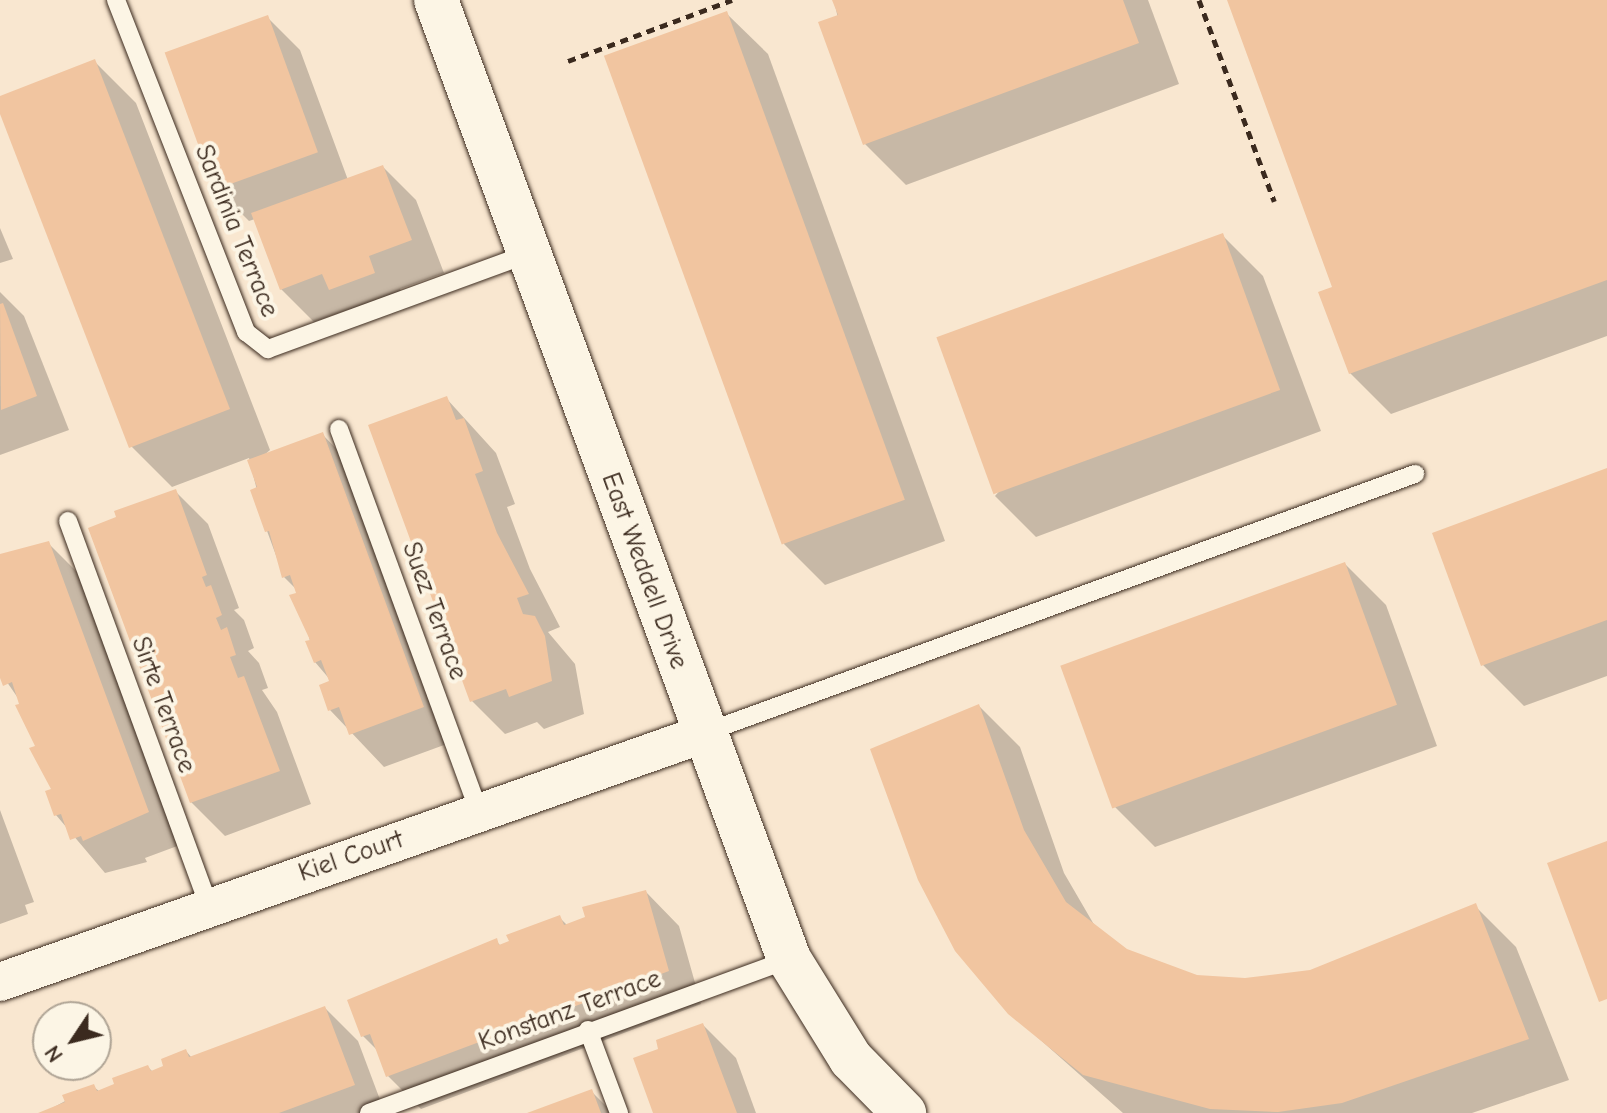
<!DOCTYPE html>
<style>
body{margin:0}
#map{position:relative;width:1607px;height:1113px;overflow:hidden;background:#f9e7d0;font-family:"Comic Neue",sans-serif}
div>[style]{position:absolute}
.shadow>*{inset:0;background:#0003}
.building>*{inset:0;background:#f1c5a0;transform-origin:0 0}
.path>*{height:5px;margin-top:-2.5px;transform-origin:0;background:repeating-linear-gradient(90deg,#3b2a1e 0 8px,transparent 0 14px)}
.roads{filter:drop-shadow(0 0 2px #3b2a1e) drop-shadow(0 0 2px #3b2a1e)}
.lane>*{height:18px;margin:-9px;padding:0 9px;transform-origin:9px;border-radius:9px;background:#fcf5e5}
.street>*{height:38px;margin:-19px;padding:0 19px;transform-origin:19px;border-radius:19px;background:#fcf5e5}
.secondary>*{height:44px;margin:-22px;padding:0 22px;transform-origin:22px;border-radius:22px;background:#fcf5e5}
span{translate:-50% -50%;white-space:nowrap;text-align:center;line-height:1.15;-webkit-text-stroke:8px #fcf5e5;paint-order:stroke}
.street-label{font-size:26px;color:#3b2a1e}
.north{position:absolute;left:32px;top:1001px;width:80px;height:80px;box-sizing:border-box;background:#fcf5e5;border:2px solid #afa495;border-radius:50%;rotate:235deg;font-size:22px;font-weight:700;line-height:32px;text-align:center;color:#3b2a1e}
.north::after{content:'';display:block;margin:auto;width:28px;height:36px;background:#3b2a1e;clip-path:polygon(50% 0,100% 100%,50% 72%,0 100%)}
</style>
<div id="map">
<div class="shadow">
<div style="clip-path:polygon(834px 0,1148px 0,1179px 84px,906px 185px,865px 144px)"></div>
<div style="clip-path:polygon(1229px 0,1607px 0,1607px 336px,1391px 414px,1350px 373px,1335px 288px)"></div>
<div style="clip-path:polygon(726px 13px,768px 54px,945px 541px,825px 585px,784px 544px)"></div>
<div style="clip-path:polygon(267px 17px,300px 50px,348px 180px,383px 167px,416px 200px,444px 273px,400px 289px,407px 306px,364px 322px,350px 309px,314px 322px,281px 289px,255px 219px,249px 221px,216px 188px)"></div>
<div style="clip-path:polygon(95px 62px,136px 103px,270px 450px,262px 457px,322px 434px,355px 468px,455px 741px,384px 767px,330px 710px,332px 682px,315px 662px,298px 591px,284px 577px,267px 531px,249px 458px,172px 487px,131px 446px,0 108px,0 98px)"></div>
<div style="clip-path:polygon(0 228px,13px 259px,0 263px)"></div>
<div style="clip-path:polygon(1222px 235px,1263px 276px,1321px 431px,1036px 537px,995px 496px)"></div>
<div style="clip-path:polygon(0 292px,24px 316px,69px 430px,0 455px)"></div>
<div style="clip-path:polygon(446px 398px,496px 453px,515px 504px,507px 507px,530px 569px,560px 627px,548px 632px,575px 664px,584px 714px,544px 729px,537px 722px,505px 734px,472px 701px)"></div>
<div style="clip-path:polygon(1607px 470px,1607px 676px,1524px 706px,1483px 665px,1434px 534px)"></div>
<div style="clip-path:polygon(175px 491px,208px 524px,239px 608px,234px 610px,244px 620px,254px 648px,248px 651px,259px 663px,268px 688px,262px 690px,277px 712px,311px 804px,225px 836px,191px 802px)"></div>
<div style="clip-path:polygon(48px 543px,82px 577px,180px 845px,145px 858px,147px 862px,105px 873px,56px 815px,54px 790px,20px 701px,0 672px,0 557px)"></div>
<div style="clip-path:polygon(1345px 564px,1386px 605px,1437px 746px,1155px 847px,1114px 806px)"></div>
<div style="clip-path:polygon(979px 706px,1020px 747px,1064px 873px,1096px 928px,1126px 951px,1196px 977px,1245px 980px,1311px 972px,1475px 906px,1516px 947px,1569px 1080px,1472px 1113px,1123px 1113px,1010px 1013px)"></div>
<div style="clip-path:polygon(0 810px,34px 902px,25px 905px,28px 914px,0 924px)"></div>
<div style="clip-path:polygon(646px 892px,679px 926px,701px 1004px,421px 1109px,388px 1076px,379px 1052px,363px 1036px,496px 941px,501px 946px,559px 917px,568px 926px)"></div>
<div style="clip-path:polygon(325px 1008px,358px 1041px,385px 1113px,43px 1113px,93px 1086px,100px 1092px,148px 1067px,153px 1072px,166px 1067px,186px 1051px,192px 1058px)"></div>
<div style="clip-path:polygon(703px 1025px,736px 1058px,756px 1113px,655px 1113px,661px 1050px)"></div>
<div style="clip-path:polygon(591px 1091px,613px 1113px,532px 1113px)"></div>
</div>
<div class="building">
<div style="clip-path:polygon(832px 0,1123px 0,1139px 43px,863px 145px,818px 22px,838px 15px)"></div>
<div style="clip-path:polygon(1227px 0,1607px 0,1607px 280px,1349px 374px,1318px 292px,1332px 287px)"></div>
<div style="left:727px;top:11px;width:520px;height:131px;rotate:70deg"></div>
<div style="left:268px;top:15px;width:146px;height:110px;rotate:70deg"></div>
<div style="clip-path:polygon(95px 59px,230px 409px,129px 448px,0 114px,0 96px)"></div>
<div style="clip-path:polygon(383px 165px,412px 240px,369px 256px,375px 273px,329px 290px,322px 274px,280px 290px,251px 213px)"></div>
<div style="left:1223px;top:233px;width:167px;height:305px;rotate:70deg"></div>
<div style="clip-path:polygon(3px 303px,37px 396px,1px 410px,0 304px)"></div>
<div style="clip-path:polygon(447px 396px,456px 420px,464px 418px,483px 471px,475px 474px,497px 533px,529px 594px,517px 598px,523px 614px,535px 616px,545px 636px,552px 681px,509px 697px,506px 689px,470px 702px,368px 425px)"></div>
<div style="clip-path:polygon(323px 432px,424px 707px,349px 735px,339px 707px,328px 711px,319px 685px,329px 681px,321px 660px,314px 663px,305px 641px,310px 640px,289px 595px,296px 593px,290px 575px,282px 578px,269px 531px,265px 532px,250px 490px,257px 487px,247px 460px)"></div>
<div style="clip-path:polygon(1607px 468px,1607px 620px,1481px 666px,1432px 533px)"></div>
<div style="clip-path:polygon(176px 489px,207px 575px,202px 577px,206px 587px,211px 585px,222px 615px,216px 618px,221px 630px,227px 627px,236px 655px,230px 657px,238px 678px,244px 676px,280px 771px,190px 803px,88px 528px,116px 517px,114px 511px)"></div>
<div style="clip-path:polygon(49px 541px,149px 812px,83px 841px,81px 836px,70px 840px,61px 814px,54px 816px,45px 791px,51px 789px,29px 748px,35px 746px,15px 705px,19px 704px,12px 682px,3px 686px,0 678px,0 554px)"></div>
<div style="left:1345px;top:562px;width:152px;height:303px;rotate:70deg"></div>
<div style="clip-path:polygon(979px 704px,1024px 830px,1066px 902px,1127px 949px,1197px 975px,1245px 978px,1310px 970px,1476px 903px,1529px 1039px,1342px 1103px,1278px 1112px,1210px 1109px,1083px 1075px,1008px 1014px,955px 951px,918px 880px,870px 749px)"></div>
<div style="clip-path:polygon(1607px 841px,1607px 999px,1599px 1002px,1547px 863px)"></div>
<div style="clip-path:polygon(646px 890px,669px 971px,386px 1077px,370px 1034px,361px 1037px,347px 1000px,497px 938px,499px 945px,509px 941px,506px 935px,560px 915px,564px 925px,585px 917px,582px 907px)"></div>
<div style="clip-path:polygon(325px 1006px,355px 1085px,279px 1113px,38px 1113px,65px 1102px,62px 1095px,94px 1084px,97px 1091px,114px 1084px,112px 1078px,148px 1065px,151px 1071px,163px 1066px,161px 1059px,186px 1049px,189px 1057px)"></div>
<div style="clip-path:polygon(703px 1023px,737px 1113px,653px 1113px,633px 1058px,658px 1049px,656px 1040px)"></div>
<div style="clip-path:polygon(592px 1089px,601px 1113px,527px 1113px)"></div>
</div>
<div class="path">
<div style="left:1199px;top:0;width:215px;rotate:69.5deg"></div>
<div style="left:568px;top:61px;width:175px;rotate:-20.4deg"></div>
</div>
<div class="roads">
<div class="lane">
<div style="left:116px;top:0;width:357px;rotate:68.6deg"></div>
<div style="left:246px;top:332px;width:28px;rotate:38deg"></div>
<div style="left:268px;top:349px;width:279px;rotate:-20.1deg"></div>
<div style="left:339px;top:429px;width:408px;rotate:69.9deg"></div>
<div style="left:68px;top:521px;width:411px;rotate:69.9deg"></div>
<div style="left:704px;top:733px;width:757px;rotate:-20.02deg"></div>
<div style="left:588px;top:1030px;width:89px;rotate:69.5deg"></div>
<div style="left:369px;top:1113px;width:447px;rotate:-20.1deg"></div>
</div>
<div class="street">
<div style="left:0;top:982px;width:745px;rotate:-19.43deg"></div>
</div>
<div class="secondary">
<div style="left:436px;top:0;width:1022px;rotate:69.79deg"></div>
<div style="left:789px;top:959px;width:118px;rotate:58.2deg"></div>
<div style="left:851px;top:1059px;width:76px;rotate:45.5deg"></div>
</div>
</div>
<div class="street-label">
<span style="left:236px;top:231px;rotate:68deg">Sardinia Terrace</span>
<span style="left:644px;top:571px;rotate:70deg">East Weddell Drive</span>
<span style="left:434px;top:611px;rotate:70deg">Suez Terrace</span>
<span style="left:163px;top:705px;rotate:70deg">Sirte Terrace</span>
<span style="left:351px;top:857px;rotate:-19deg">Kiel Court</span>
<span style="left:570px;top:1011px;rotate:-20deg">Konstanz Terrace</span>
</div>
<div class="north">N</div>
</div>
